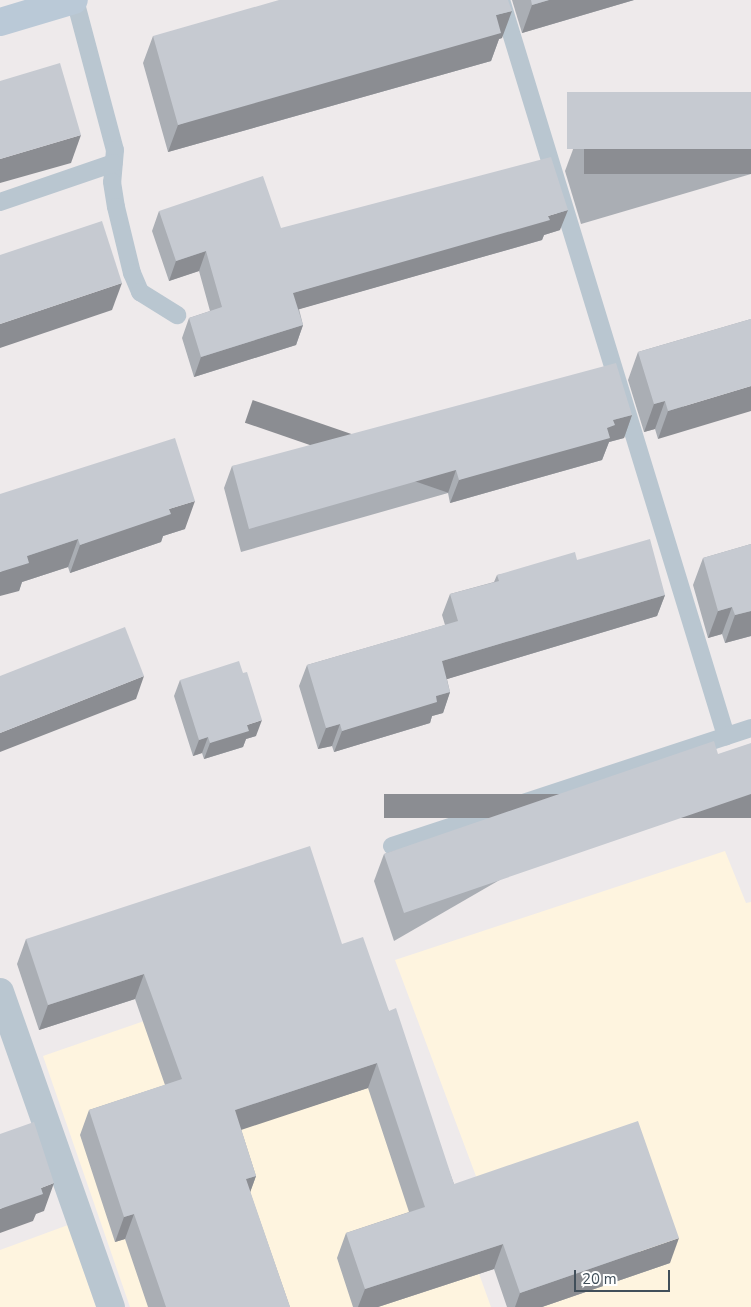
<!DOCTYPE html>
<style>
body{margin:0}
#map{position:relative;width:751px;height:1307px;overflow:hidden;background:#eeeaeb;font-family:"Nunito Sans",sans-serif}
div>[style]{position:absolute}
.commercial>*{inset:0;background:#fef4df}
.lane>*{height:18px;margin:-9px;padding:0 9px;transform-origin:9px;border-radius:9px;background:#b9c6d0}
.street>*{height:28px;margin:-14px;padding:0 14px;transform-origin:14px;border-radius:14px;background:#b9c6d0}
.secondary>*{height:28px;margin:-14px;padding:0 14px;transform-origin:14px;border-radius:14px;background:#bac9d7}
.wall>*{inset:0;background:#aaaeb4}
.shaded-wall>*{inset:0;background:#8b8d92;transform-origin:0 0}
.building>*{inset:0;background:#c6cad1;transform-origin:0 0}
span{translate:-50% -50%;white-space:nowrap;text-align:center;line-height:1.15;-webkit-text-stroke:4.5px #fff;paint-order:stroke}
.scale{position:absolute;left:574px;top:1270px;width:96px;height:22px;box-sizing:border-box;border:2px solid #414f5a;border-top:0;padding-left:6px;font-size:15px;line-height:18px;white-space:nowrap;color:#414f5a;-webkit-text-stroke:4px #fff;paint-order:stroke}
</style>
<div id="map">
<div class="commercial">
<div style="clip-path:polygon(725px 851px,746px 903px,751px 902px,751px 1307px,525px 1307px,395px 960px)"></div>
<div style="clip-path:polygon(361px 946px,491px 1307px,130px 1307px,43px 1056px)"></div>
<div style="clip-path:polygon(68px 1225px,96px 1307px,0 1307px,0 1250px)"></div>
</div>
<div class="lane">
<div style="left:75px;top:0;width:155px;rotate:75.1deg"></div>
<div style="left:115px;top:150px;width:32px;rotate:95deg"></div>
<div style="left:112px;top:182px;width:25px;rotate:81deg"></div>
<div style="left:116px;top:207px;width:68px;rotate:76.4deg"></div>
<div style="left:132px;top:273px;width:21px;rotate:67deg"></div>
<div style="left:140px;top:292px;width:44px;rotate:31.9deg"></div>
<div style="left:501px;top:0;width:770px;rotate:73deg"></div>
<div style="left:0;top:202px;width:120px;rotate:-18.9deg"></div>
<div style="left:392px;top:846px;width:378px;rotate:-18.2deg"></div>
</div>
<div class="street">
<div style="left:0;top:992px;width:334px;rotate:70.6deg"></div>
</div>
<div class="secondary">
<div style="left:0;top:22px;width:77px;rotate:-16.6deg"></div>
</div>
<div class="wall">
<div style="clip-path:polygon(512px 0,634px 0,522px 33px)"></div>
<div style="clip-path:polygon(153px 36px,502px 38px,499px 39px,491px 61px,168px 152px,143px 63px)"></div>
<div style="clip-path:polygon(751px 92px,751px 174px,581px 224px,565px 171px,575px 144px)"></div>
<div style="clip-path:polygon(159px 211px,281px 228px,560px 230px,544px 235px,542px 240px,299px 309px,303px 325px,296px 345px,194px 377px,182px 338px,189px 318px,210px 311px,199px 271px,169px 281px,152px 231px)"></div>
<div style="clip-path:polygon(751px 319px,658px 439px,655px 429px,644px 432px,628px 380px,638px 352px)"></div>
<div style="clip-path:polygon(632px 415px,624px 438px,609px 442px,602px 460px,450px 503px,448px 493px,241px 552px,224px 488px,232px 466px)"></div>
<div style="clip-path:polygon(0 494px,185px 529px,163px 536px,161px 542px,70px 573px,68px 567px,22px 582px,19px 591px)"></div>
<div style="clip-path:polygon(751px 544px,751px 636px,725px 643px,722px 634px,708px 638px,693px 585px,703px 558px)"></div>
<div style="clip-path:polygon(577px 560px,665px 595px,657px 616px,447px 679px,450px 692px,443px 713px,432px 716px,430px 723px,334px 752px,332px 746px,318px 749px,299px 686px,307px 665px,445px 625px,442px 615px,450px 594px,494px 582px,497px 575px)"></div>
<div style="clip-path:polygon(180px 680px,256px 736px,246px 739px,243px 747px,204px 759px,202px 753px,193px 756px,174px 696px)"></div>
<div style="clip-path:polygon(718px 754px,394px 941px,374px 881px,384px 854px)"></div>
<div style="clip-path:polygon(26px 939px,342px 944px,389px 1011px,454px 1184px,670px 1263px,542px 1307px,507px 1307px,494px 1269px,378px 1307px,353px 1307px,337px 1258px,346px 1233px,409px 1212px,368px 1088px,241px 1129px,256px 1176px,250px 1192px,290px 1307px,148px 1307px,125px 1239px,115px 1242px,80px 1135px,89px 1110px,165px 1085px,135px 999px,39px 1030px,17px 964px)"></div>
</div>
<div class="shaded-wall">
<div style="clip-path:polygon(549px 0,634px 0,522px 33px,532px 5px)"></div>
<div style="clip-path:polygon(512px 11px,502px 38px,499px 39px,491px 61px,168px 152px,178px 125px,496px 15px)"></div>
<div style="clip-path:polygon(81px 135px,71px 163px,0 183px,0 159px)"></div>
<div style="left:751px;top:149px;width:25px;height:167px;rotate:90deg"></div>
<div style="clip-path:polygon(568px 210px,560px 230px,544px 235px,542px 240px,286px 313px,293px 293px)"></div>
<div style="clip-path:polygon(206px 251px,199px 271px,169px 281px,176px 261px)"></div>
<div style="clip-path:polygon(122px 283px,112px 310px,0 348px,0 324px)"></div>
<div style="clip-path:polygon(303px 325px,296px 345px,194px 377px,201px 357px)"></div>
<div style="clip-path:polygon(751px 386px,751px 411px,658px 439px,668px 411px)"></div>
<div style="clip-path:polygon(665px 401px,655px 429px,644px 432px,654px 404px)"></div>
<div style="clip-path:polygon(632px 415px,624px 438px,609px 442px,602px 460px,450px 503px,459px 480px,607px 428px,613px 420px)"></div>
<div style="left:456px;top:470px;width:24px;height:215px;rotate:109deg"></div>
<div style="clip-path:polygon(195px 501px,185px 529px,163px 536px,161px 542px,70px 573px,80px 545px,169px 509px)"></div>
<div style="clip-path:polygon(78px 539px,68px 567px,22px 582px,19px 591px,0 596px,0 572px,27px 556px)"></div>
<div style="clip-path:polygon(665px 595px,657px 616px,434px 683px,442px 661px)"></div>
<div style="clip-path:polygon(732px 607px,722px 634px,708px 638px,718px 611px)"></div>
<div style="clip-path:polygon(751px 611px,751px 636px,725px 643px,735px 615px)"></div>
<div style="clip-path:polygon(144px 676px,136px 699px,0 752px,0 733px)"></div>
<div style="clip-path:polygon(450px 692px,443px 713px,432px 716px,430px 723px,334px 752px,342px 731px,436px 696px)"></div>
<div style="clip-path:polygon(262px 720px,256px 736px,246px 739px,243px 747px,204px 759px,210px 743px,247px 725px)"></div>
<div style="clip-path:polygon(340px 724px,332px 746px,318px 749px,326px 728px)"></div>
<div style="clip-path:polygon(208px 737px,202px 753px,193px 756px,199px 740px)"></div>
<div style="left:751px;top:794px;width:24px;height:367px;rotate:90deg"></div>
<div style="clip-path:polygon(144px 974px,135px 999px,39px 1030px,48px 1005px)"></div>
<div style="clip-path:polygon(377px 1063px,368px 1088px,226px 1135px,235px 1110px)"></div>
<div style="clip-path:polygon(256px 1176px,247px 1201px,246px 1179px)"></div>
<div style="clip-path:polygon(54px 1183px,44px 1211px,36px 1214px,33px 1221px,0 1233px,0 1209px,41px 1188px)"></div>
<div style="clip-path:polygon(134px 1214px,125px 1239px,115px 1242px,124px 1217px)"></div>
<div style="clip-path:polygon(679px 1238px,670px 1263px,542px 1307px,515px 1307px,520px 1293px)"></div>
<div style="clip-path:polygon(503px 1244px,494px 1269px,378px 1307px,358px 1307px,365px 1289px)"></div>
</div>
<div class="building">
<div style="clip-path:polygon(279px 0,508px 0,512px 11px,496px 15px,501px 33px,178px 125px,153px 36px)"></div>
<div style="clip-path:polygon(531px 0,549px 0,532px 5px)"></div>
<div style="clip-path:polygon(60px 63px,81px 135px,0 159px,0 81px)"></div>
<div style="left:751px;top:92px;width:57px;height:184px;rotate:90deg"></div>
<div style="clip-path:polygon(551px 157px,568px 210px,548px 216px,550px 220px,293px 293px,303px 325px,201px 357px,189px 318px,222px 307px,206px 251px,176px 261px,159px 211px,263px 176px,281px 228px)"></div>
<div style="clip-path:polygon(102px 221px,122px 283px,0 324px,0 255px)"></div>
<div style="clip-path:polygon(751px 319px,751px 386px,668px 411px,665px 401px,654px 404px,638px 352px)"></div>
<div style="clip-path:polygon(616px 363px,632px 415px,613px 420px,615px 425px,607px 428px,610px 438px,459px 480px,456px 470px,249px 529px,232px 466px)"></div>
<div style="clip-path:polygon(175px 438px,195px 501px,169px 509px,171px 514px,80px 545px,78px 539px,27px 556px,29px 563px,0 572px,0 494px)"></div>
<div style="clip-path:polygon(650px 539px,665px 595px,442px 661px,450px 692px,436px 696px,437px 702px,342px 731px,340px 724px,326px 728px,307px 665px,458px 621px,450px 594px,499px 581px,497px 575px,575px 552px,577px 560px)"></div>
<div style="clip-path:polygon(751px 544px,751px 611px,735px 615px,732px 607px,718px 611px,703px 558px)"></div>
<div style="clip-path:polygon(125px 627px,144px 676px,0 733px,0 676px)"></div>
<div style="clip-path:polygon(239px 661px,243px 673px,247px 672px,262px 720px,247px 725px,249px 731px,210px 743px,208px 737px,199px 740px,180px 680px)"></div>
<div style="clip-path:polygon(714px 741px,718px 754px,751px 743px,751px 794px,404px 913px,384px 854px)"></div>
<div style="clip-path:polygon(310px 846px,342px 944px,363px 937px,389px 1011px,396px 1008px,454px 1184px,638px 1121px,679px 1238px,520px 1293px,503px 1244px,365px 1289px,346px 1233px,425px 1207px,377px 1063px,235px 1110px,256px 1176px,246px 1179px,290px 1307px,166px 1307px,134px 1214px,124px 1217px,89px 1110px,182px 1079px,144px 974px,48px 1005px,26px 939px)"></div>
<div style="clip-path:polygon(34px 1122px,54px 1183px,41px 1188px,43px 1194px,0 1209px,0 1134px)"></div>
</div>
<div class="scale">20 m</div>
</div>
